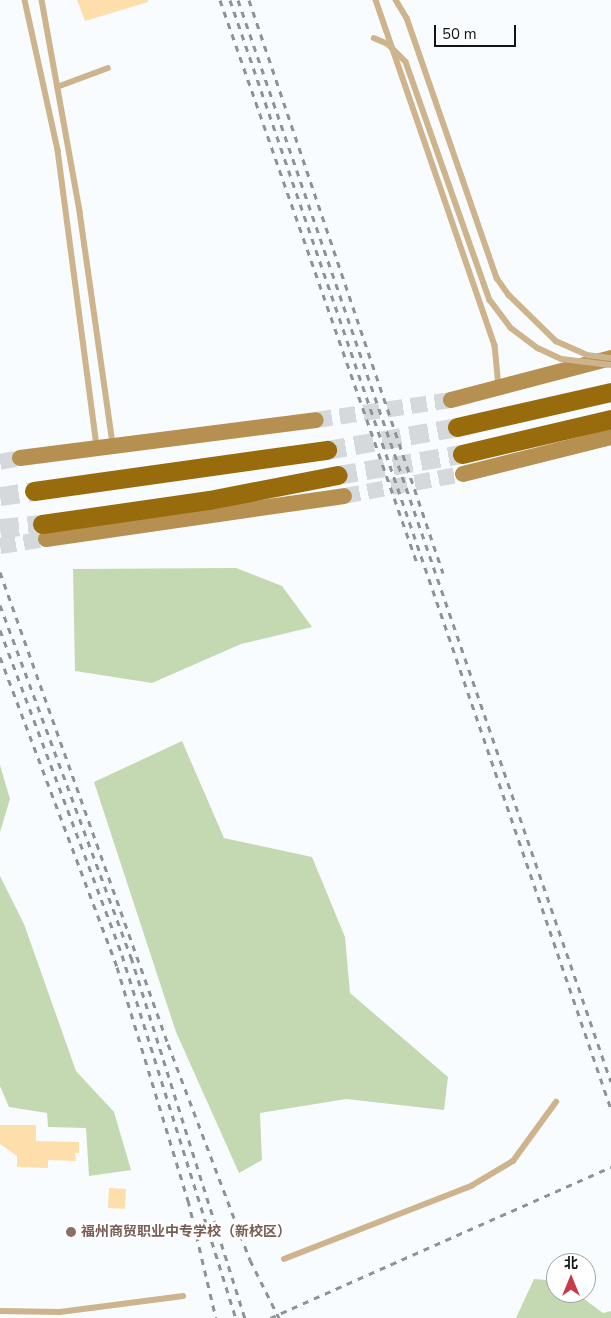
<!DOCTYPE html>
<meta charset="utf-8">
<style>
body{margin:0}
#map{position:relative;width:611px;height:1318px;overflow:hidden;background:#f9fcff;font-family:"Nunito Sans","Noto Sans SC",sans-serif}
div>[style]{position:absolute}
.green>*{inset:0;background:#c4d8b2}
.building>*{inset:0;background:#fedeaa;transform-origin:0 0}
.secondary-tunnel>*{height:16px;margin-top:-8px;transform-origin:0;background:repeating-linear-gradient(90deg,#d6d9dc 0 16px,transparent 0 24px)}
.trunk-tunnel>*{height:19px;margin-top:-9.5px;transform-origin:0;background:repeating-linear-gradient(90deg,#d6d9dc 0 19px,transparent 0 28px)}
.service>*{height:5.5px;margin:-2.75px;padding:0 2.75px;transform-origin:2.75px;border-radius:2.75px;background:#cdb48c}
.secondary>*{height:16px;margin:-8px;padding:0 8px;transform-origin:8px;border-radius:8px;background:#b59051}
.trunk>*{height:19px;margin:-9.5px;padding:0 9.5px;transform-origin:9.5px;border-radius:9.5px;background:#986c0d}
.rail>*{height:3px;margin-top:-1.5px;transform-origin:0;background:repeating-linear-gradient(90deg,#8f9294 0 6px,transparent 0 12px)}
.service-bridge>*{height:5.5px;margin:-2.75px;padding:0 2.75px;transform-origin:2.75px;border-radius:2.75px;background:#cdb48c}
.dots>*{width:14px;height:14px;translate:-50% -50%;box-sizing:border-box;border:2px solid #fff;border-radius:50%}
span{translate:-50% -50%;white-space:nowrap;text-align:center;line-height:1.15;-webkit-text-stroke:5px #fff;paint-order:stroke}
.education-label{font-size:14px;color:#785e54;font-weight:700}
.left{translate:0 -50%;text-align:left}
.north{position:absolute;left:546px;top:1253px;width:50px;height:50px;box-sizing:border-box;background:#fff;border:1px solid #a0a1a2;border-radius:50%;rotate:0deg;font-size:14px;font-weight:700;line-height:20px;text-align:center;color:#121416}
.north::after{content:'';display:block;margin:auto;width:18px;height:22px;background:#c93948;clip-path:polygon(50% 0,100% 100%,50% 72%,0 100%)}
.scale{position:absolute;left:434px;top:25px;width:82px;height:22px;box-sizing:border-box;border:2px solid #121416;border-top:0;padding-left:6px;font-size:15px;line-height:18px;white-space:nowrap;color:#121416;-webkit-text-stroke:4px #fff;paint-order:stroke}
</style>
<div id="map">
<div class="green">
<div style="clip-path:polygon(236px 568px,282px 586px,312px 627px,241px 644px,152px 683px,75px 671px,73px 569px)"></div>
<div style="clip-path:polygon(182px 741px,224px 838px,312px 857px,345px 937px,350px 993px,448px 1077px,444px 1110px,346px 1099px,260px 1113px,262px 1160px,239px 1173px,176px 1032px,94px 782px)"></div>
<div style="clip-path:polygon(0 765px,10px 799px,0 832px)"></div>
<div style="clip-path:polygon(0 876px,24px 924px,76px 1071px,114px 1112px,131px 1170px,89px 1176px,86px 1128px,48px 1127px,47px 1113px,9px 1107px,0 1086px)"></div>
<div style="clip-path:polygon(534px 1279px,556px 1281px,556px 1293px,576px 1293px,603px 1313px,611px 1311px,611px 1318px,516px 1318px)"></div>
</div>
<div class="building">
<div style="clip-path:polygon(77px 0,148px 0,148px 2px,85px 21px)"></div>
<div style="clip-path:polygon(0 1125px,36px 1125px,36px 1141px,79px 1142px,79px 1153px,75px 1153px,76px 1161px,48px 1160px,48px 1168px,17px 1167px,17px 1156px,0 1144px)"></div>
<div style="left:109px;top:1188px;width:17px;height:20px;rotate:3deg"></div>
</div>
<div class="secondary-tunnel">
<div style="left:316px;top:420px;width:136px;rotate:-8.4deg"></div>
<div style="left:0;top:462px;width:20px;rotate:-11deg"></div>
<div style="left:344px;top:496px;width:121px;rotate:-10.5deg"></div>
<div style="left:0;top:546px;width:47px;rotate:-8.7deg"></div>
</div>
<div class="trunk-tunnel">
<div style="left:327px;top:450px;width:132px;rotate:-10deg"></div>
<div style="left:338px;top:475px;width:126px;rotate:-9.6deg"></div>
<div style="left:0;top:496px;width:34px;rotate:-8deg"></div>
<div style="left:0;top:528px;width:42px;rotate:-5.4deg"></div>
</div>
<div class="service">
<div style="left:25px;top:0;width:154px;rotate:77.6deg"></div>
<div style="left:58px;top:150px;width:298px;rotate:82.5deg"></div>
<div style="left:42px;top:0;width:215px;rotate:79.8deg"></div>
<div style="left:80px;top:212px;width:233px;rotate:81.9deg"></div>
<div style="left:376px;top:0;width:365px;rotate:71deg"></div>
<div style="left:495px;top:345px;width:42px;rotate:84.6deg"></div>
<div style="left:396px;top:0;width:21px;rotate:59deg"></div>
<div style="left:407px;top:18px;width:171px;rotate:70.9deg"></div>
<div style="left:57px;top:87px;width:54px;rotate:-20.4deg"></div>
<div style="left:284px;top:1259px;width:201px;rotate:-21.3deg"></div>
<div style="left:471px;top:1186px;width:49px;rotate:-30.8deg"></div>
<div style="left:513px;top:1161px;width:73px;rotate:-53.9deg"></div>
<div style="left:0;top:1311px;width:60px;rotate:1deg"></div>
<div style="left:60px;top:1312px;width:124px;rotate:-7.4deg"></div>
</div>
<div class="secondary">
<div style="left:451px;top:400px;width:165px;rotate:-14.7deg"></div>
<div style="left:20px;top:458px;width:298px;rotate:-7.3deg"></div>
<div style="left:463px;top:474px;width:153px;rotate:-14deg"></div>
<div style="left:46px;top:539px;width:301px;rotate:-8.2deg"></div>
</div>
<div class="trunk">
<div style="left:457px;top:427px;width:158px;rotate:-12.8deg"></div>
<div style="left:462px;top:454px;width:153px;rotate:-13.2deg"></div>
<div style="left:34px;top:491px;width:296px;rotate:-8deg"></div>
<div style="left:42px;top:524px;width:169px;rotate:-8.2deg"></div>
<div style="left:209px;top:500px;width:131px;rotate:-11deg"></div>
</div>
<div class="rail">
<div style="left:220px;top:0;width:600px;rotate:70.72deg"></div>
<div style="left:230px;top:0;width:1173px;rotate:71.04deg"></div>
<div style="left:238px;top:0;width:1144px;rotate:70.98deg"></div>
<div style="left:249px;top:0;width:605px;rotate:71.3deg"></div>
<div style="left:0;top:572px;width:501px;rotate:70.41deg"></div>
<div style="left:168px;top:1044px;width:231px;rotate:69.2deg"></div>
<div style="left:250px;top:1260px;width:65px;rotate:63.4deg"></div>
<div style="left:0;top:605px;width:376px;rotate:69.6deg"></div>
<div style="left:131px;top:957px;width:379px;rotate:72.5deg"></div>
<div style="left:0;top:630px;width:347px;rotate:69.4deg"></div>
<div style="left:122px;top:955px;width:380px;rotate:72.6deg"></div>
<div style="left:0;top:657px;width:331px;rotate:69.3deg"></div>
<div style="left:117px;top:967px;width:244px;rotate:73.1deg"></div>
<div style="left:188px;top:1200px;width:121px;rotate:76.7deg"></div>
<div style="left:270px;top:1318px;width:373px;rotate:-23.9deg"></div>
</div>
<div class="service-bridge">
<div style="left:374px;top:38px;width:15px;rotate:23deg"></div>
<div style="left:388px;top:44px;width:25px;rotate:45deg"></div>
<div style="left:406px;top:62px;width:252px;rotate:70.6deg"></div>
<div style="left:490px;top:300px;width:35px;rotate:53deg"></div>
<div style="left:511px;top:328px;width:34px;rotate:37deg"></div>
<div style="left:538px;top:348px;width:26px;rotate:25deg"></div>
<div style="left:562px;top:359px;width:49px;rotate:7deg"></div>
<div style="left:463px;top:180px;width:104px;rotate:70.9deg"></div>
<div style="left:497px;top:278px;width:21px;rotate:55deg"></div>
<div style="left:509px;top:295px;width:66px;rotate:44.4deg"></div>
<div style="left:556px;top:341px;width:34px;rotate:24deg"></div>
<div style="left:587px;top:355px;width:24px;rotate:7deg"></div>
</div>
<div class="dots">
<div style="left:71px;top:1232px;background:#8d6e63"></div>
</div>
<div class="education-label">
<span class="left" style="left:81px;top:1232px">福州商贸职业中专学校（新校区）</span>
</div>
<div class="north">北</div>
<div class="scale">50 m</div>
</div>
